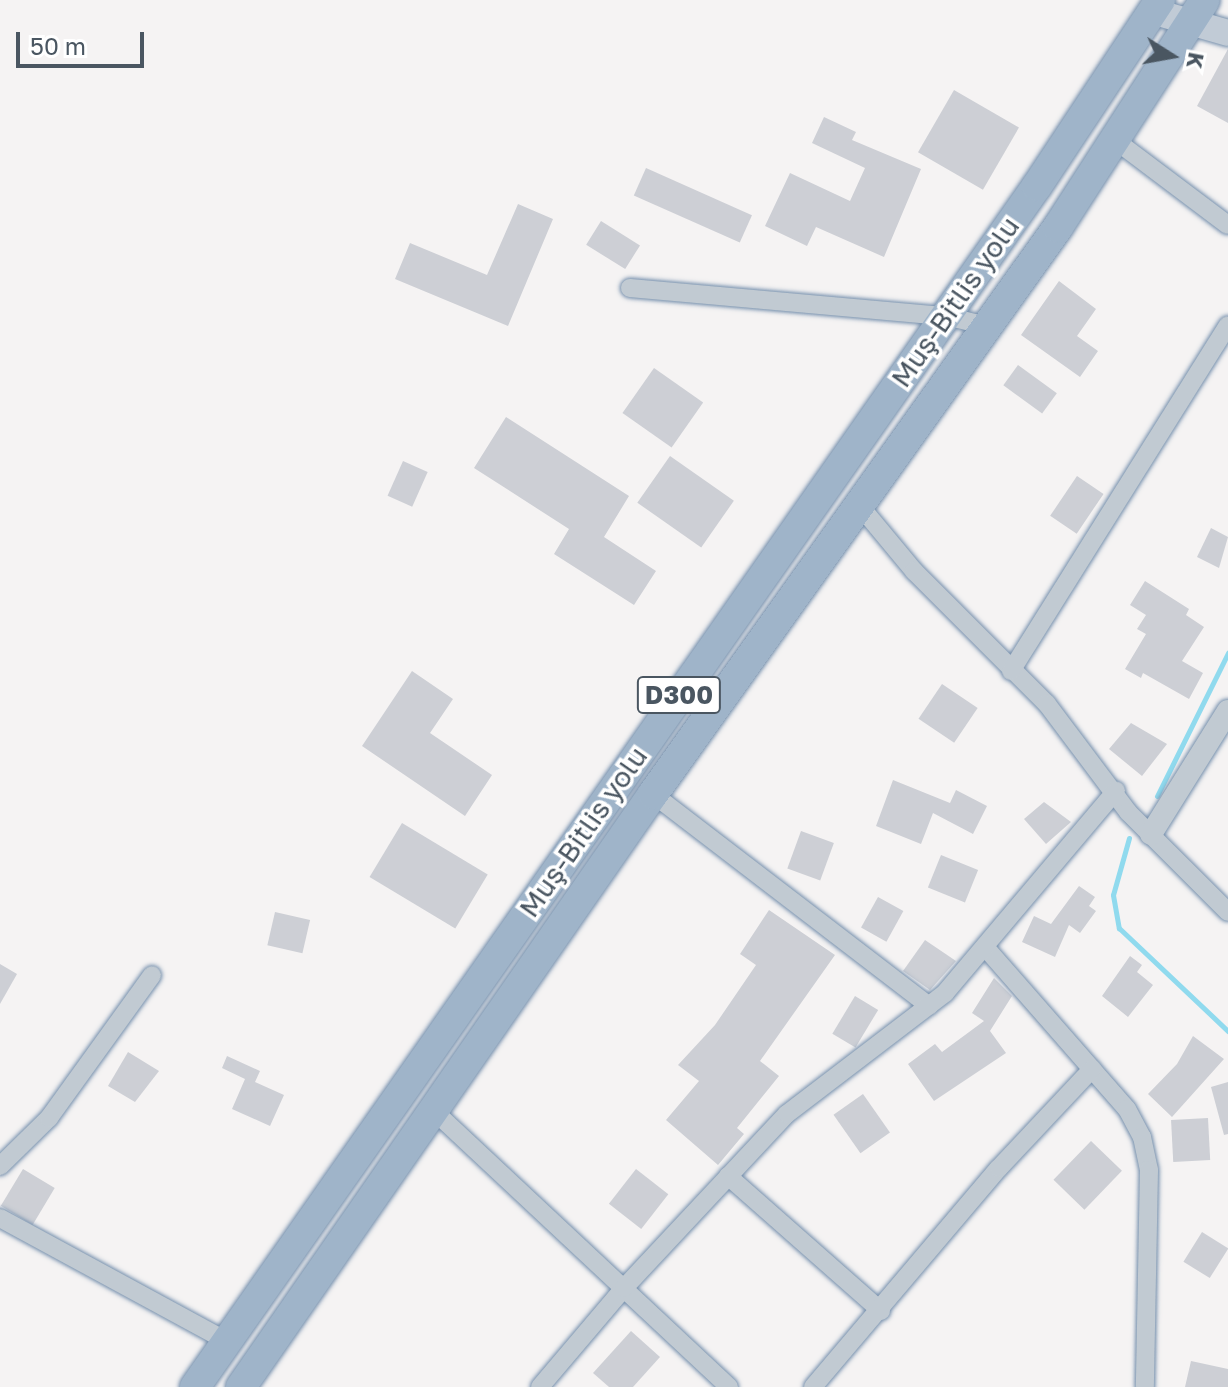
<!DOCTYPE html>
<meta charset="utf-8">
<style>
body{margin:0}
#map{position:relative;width:1228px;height:1387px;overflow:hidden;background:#f5f3f3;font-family:"Golos Text",sans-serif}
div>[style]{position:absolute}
.stream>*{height:5px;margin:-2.5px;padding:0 2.5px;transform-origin:2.5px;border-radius:2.5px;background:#90daee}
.building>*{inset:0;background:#cdcfd5;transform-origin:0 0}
.roads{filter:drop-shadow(0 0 2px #7690ad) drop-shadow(0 0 2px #7690ad)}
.minor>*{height:18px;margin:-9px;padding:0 9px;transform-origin:9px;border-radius:9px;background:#c1cad2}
.tertiary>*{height:22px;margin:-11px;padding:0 11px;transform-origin:11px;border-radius:11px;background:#c1cad2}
.secondary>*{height:26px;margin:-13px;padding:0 13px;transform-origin:13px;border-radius:13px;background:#c1cbd6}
.trunk>*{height:30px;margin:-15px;padding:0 15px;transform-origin:15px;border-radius:15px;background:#9fb4c9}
span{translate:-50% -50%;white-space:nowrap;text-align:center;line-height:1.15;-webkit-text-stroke:7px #fff;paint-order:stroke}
.shield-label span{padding:2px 6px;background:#fff;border:2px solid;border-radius:6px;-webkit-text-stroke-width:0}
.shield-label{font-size:26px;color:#4a5661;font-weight:700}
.street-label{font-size:28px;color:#4a5661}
.north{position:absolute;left:1132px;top:16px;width:80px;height:80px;-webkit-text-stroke:6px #fff;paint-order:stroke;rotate:101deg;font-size:22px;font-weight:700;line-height:32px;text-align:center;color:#4a5661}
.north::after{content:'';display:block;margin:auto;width:28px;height:36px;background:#4a5661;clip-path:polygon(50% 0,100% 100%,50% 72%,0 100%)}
.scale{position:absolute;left:16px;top:32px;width:128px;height:36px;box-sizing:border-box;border:4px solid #4a5661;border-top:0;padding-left:10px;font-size:24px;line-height:28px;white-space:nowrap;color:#4a5661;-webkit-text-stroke:6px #fff;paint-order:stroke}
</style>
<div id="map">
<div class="stream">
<div style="left:1157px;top:796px;width:160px;rotate:-63.6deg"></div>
<div style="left:1129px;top:838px;width:59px;rotate:105.7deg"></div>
<div style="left:1113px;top:895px;width:34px;rotate:80deg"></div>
<div style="left:1119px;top:928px;width:150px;rotate:43.4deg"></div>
</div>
<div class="building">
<div style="clip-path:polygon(1228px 49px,1228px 123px,1197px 106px)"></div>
<div style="left:954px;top:90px;width:75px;height:72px;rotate:30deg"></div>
<div style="clip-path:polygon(824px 117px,856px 132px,852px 140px,921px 169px,884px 257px,816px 227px,807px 246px,765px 226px,790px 173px,850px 201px,865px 168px,812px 143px)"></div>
<div style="left:646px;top:168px;width:116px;height:30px;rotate:24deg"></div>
<div style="clip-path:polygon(518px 204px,553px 219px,508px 326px,395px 279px,410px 243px,487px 275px)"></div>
<div style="left:601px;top:221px;width:46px;height:28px;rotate:32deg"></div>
<div style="clip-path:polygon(1059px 281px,1096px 309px,1077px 336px,1098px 351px,1080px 377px,1021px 335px)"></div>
<div style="left:1018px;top:365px;width:48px;height:25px;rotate:36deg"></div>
<div style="left:654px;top:368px;width:60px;height:55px;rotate:35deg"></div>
<div style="clip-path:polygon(506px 417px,629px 496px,604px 537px,656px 571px,634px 605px,554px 554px,569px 529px,474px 468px)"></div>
<div style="left:670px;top:456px;width:78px;height:57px;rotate:35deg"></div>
<div style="left:403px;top:461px;width:27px;height:38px;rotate:24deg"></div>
<div style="left:1077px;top:476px;width:32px;height:48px;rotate:34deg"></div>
<div style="clip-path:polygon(1211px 528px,1228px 537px,1219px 568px,1197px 557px)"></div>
<div style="clip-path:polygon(1145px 581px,1189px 609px,1186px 615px,1204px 627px,1182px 661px,1203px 673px,1189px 699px,1143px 673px,1141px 678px,1125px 669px,1146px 634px,1137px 629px,1146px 615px,1130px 605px)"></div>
<div style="clip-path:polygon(412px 671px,453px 699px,430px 733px,492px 775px,465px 816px,362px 746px)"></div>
<div style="left:942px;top:684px;width:43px;height:42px;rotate:34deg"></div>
<div style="clip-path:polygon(1131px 723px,1167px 744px,1142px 776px,1109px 749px)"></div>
<div style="clip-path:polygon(893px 780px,950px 803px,956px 790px,987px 806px,973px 834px,933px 813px,921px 844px,876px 826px)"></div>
<div style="clip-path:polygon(1044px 802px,1071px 822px,1046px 844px,1024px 819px)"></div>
<div style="left:402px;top:823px;width:100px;height:63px;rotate:31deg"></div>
<div style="left:801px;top:831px;width:35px;height:40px;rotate:20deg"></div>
<div style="left:941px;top:855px;width:40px;height:35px;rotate:22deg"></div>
<div style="clip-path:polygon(1079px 886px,1095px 897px,1089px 906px,1096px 911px,1080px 933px,1069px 925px,1055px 957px,1022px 942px,1034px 916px,1051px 924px)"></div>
<div style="left:878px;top:897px;width:29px;height:35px;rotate:29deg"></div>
<div style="clip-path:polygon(769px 910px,835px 955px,760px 1061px,779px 1076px,737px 1128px,744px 1134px,718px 1165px,666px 1120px,699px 1081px,678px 1065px,715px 1025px,756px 965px,740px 954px)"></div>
<div style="left:275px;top:912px;width:36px;height:34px;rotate:13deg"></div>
<div style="clip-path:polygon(925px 940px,956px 961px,930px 990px,903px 971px)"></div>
<div style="clip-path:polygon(1130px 956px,1142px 965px,1137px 972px,1153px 985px,1128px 1017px,1102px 996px)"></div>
<div style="clip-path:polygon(0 964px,17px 974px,0 1004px)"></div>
<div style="clip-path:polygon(994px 978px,1012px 996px,990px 1031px,1006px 1053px,934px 1101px,908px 1064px,935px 1044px,942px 1052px,984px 1021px,972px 1013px)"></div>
<div style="left:855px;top:996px;width:27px;height:44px;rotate:31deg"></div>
<div style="clip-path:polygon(1193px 1036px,1224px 1059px,1172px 1117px,1148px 1094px,1177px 1064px)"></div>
<div style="clip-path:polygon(128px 1052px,159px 1071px,135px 1102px,108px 1086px)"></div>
<div style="clip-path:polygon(227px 1056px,260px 1071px,255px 1082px,284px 1095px,270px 1126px,232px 1109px,245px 1079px,222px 1068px)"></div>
<div style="clip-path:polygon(1228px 1082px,1228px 1134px,1224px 1135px,1211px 1087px)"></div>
<div style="left:863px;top:1094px;width:47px;height:36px;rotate:55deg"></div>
<div style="left:1208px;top:1118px;width:42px;height:37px;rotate:87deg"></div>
<div style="left:1091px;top:1141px;width:43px;height:54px;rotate:44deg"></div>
<div style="left:23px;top:1169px;width:37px;height:43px;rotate:31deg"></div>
<div style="left:636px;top:1169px;width:41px;height:44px;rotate:38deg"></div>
<div style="left:1202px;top:1232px;width:31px;height:35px;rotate:32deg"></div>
<div style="clip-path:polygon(631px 1331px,660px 1357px,633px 1387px,609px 1387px,593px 1373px)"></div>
<div style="clip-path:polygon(1191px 1361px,1228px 1369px,1228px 1387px,1185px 1387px)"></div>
</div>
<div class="roads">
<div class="minor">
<div style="left:1115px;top:140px;width:141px;rotate:37deg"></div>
<div style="left:630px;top:288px;width:317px;rotate:5.1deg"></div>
<div style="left:946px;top:316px;width:42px;rotate:13.7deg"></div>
<div style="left:860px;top:506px;width:85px;rotate:50.3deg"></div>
<div style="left:914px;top:571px;width:188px;rotate:45deg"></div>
<div style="left:1047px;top:704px;width:135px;rotate:53.1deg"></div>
<div style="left:1128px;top:812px;width:141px;rotate:45deg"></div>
<div style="left:1011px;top:671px;width:408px;rotate:-57.9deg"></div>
<div style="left:653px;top:794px;width:348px;rotate:37.5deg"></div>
<div style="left:985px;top:947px;width:215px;rotate:48.8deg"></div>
<div style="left:1127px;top:1109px;width:32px;rotate:62deg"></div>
<div style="left:1142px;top:1137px;width:34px;rotate:78deg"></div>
<div style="left:1149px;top:1170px;width:217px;rotate:91.1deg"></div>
<div style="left:434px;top:1111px;width:404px;rotate:43.1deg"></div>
<div style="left:0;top:1166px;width:69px;rotate:-44.4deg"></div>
<div style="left:49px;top:1118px;width:176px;rotate:-54.2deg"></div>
<div style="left:728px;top:1176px;width:204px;rotate:41.4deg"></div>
<div style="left:0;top:1218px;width:258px;rotate:28.5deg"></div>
<div style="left:540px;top:1387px;width:130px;rotate:-49.7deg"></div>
<div style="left:624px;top:1288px;width:238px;rotate:-46.9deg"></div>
<div style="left:787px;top:1114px;width:199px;rotate:-37.4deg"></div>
<div style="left:945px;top:993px;width:265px;rotate:-49.8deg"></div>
<div style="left:813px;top:1387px;width:287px;rotate:-49.7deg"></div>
<div style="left:999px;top:1168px;width:136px;rotate:-46.8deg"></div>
</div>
<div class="tertiary">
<div style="left:1151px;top:834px;width:145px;rotate:-58deg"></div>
</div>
<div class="secondary">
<div style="left:1152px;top:11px;width:79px;rotate:16.1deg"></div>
</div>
<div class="trunk">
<div style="left:195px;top:1387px;width:1467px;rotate:-54.97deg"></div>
<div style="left:1037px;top:186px;width:223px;rotate:-56.5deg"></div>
<div style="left:241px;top:1387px;width:722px;rotate:-55.21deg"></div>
<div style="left:653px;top:794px;width:697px;rotate:-54.46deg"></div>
<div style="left:1058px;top:227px;width:270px;rotate:-57.1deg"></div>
</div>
</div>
<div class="shield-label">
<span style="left:679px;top:695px">D300</span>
</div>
<div class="street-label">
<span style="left:955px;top:302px;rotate:-55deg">Muş-Bitlis yolu</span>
<span style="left:583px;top:832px;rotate:-55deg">Muş-Bitlis yolu</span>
</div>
<div class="north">K</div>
<div class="scale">50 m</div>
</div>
